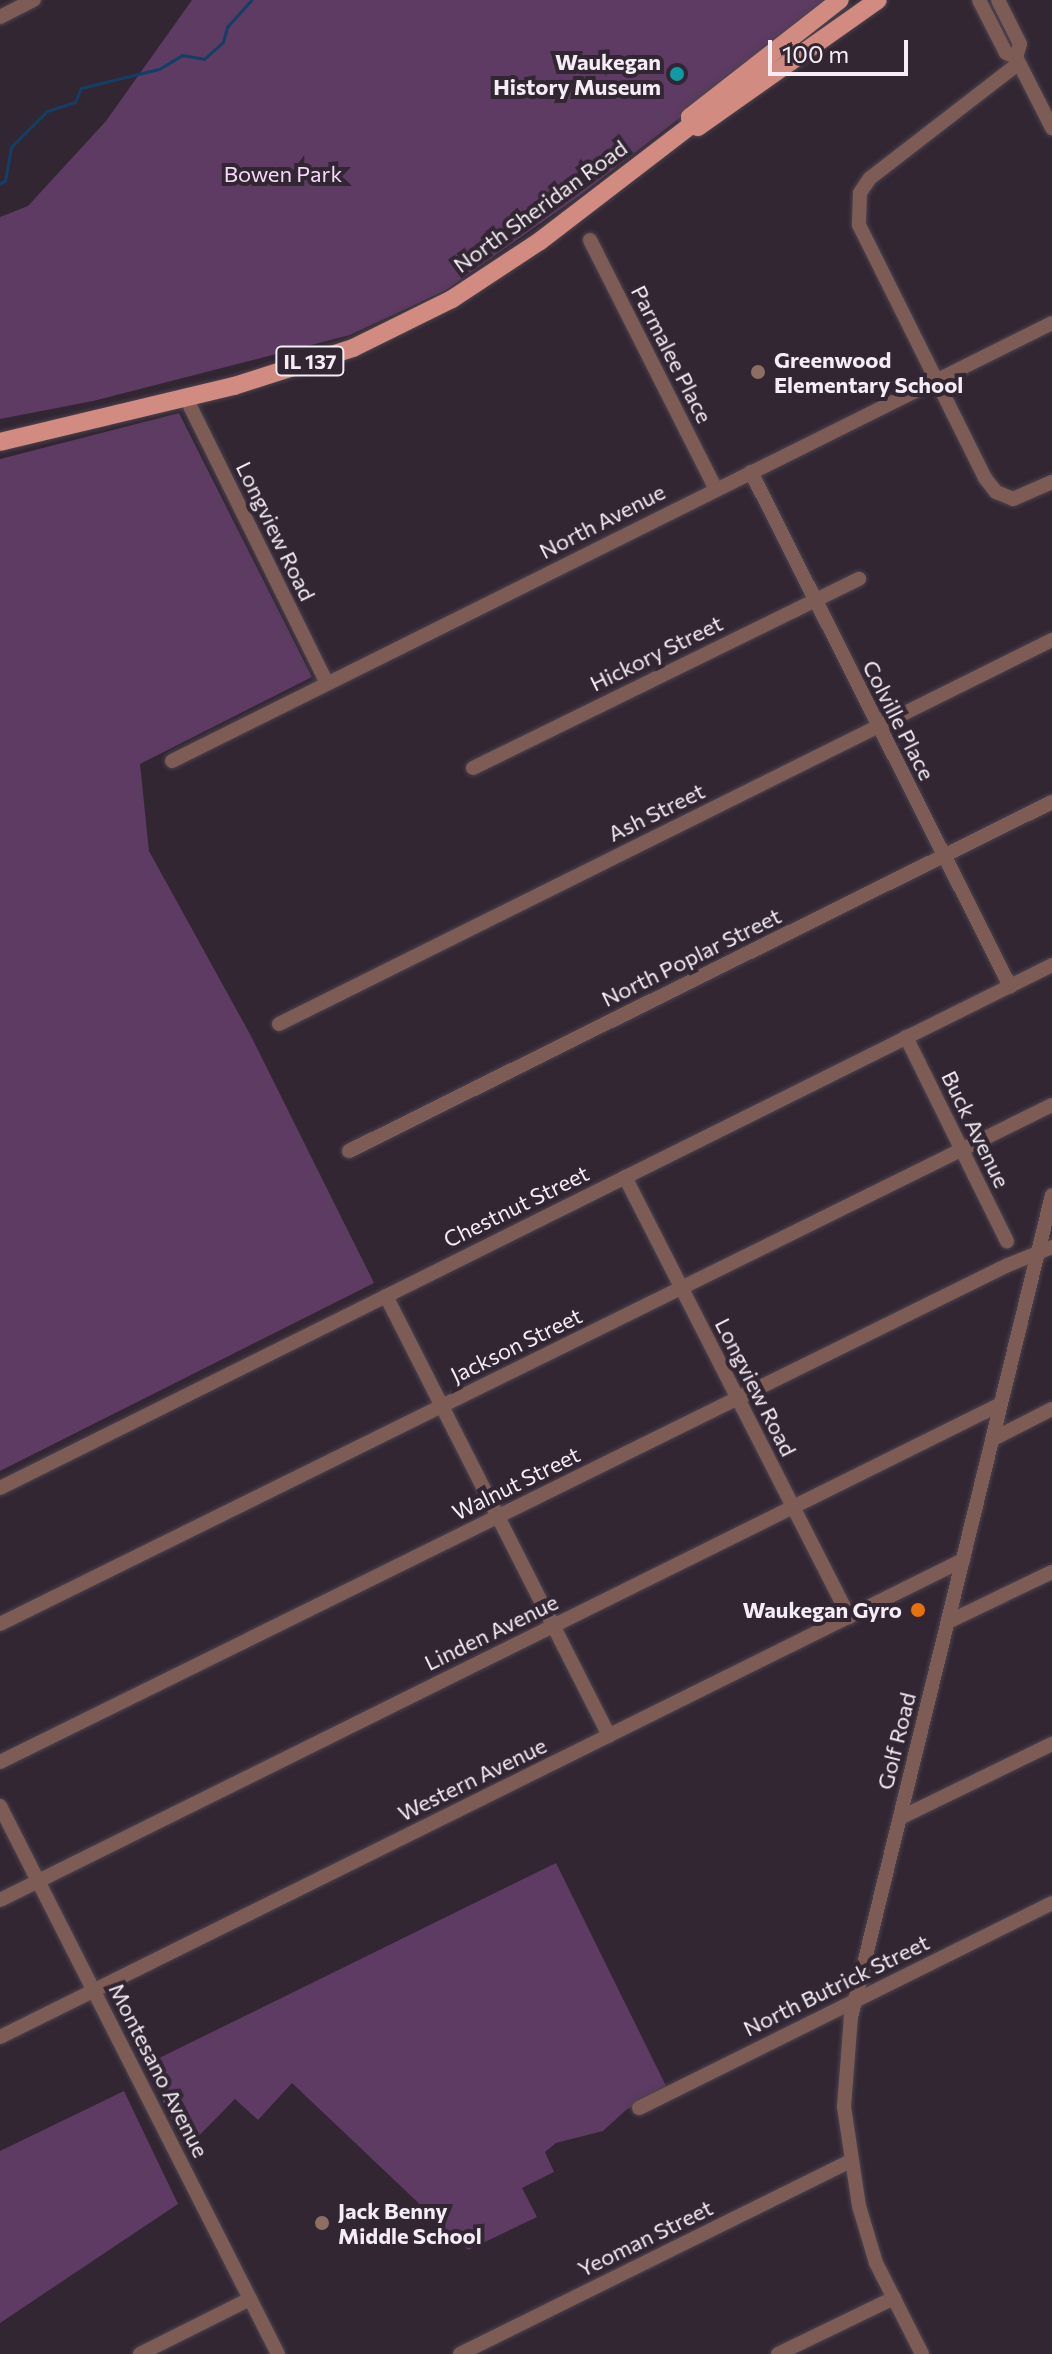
<!DOCTYPE html>
<style>
body{margin:0}
#map{position:relative;width:1052px;height:2354px;overflow:hidden;background:#312632;font-family:Commissioner,sans-serif}
div>[style]{position:absolute}
.green>*{inset:0;background:#5d3b62}
.stream>*{height:3px;margin:-1.5px;padding:0 1.5px;transform-origin:1.5px;border-radius:1.5px;background:#133f66}
.roads{filter:drop-shadow(0 0 2px #4c424d) drop-shadow(0 0 2px #4c424d)}
.minor>*{height:14px;margin:-7px;padding:0 7px;transform-origin:7px;border-radius:7px;background:#7e5c56}
.major>*{height:18px;margin:-9px;padding:0 9px;transform-origin:9px;border-radius:9px;background:#d18b80}
.dots>*{width:22px;height:22px;translate:-50% -50%;box-sizing:border-box;border:4px solid #312632;border-radius:50%}
span{translate:-50% -50%;white-space:nowrap;text-align:center;line-height:1.15;-webkit-text-stroke:8px #312632;paint-order:stroke}
.shield-label span{padding:2px 6px;background:#312632;border:2px solid;border-radius:6px;-webkit-text-stroke-width:0}
.shield-label{font-size:20px;color:#f4edf5;font-weight:700}
.poi-label{font-size:22px;color:#f4edf5;font-weight:700}
.right{translate:-100% -50%;text-align:right}
.left{translate:0 -50%;text-align:left}
.park-label{font-size:22px;color:#f6d9f9}
.street-label{font-size:22px;color:#f4edf5}
.scale{position:absolute;left:768px;top:40px;width:140px;height:36px;box-sizing:border-box;border:4px solid #f4edf5;border-top:0;padding-left:10px;font-size:24px;line-height:28px;white-space:nowrap;color:#f4edf5;-webkit-text-stroke:6px #312632;paint-order:stroke}
</style>
<div id="map">
<div class="green">
<div style="clip-path:polygon(192px 0,832px 0,579px 196px,446px 290px,350px 335px,93px 401px,0 419px,0 217px,28px 206px,106px 121px)"></div>
<div style="clip-path:polygon(179px 413px,312px 677px,140px 764px,149px 851px,251px 1036px,374px 1283px,0 1471px,0 459px)"></div>
<div style="clip-path:polygon(556px 1863px,667px 2088px,626px 2110px,603px 2131px,556px 2143px,545px 2152px,554px 2172px,522px 2188px,537px 2217px,468px 2250px,292px 2083px,258px 2120px,235px 2099px,186px 2149px,145px 2065px)"></div>
<div style="clip-path:polygon(124px 2091px,178px 2204px,0 2323px,0 2151px)"></div>
</div>
<div class="stream">
<div style="left:0;top:183px;width:5px;rotate:-22deg"></div>
<div style="left:5px;top:181px;width:35px;rotate:-80deg"></div>
<div style="left:11px;top:147px;width:51px;rotate:-45deg"></div>
<div style="left:47px;top:111px;width:29px;rotate:-18deg"></div>
<div style="left:75px;top:102px;width:15px;rotate:-67deg"></div>
<div style="left:81px;top:88px;width:80px;rotate:-13.7deg"></div>
<div style="left:159px;top:69px;width:27px;rotate:-31deg"></div>
<div style="left:182px;top:55px;width:22px;rotate:10deg"></div>
<div style="left:204px;top:59px;width:25px;rotate:-42deg"></div>
<div style="left:223px;top:42px;width:16px;rotate:-75deg"></div>
<div style="left:227px;top:27px;width:36px;rotate:-48deg"></div>
</div>
<div class="roads">
<div class="minor">
<div style="left:979px;top:0;width:59px;rotate:63deg"></div>
<div style="left:1006px;top:53px;width:11px;rotate:22deg"></div>
<div style="left:1016px;top:57px;width:80px;rotate:63.1deg"></div>
<div style="left:998px;top:0;width:49px;rotate:63.4deg"></div>
<div style="left:1020px;top:44px;width:14px;rotate:107deg"></div>
<div style="left:0;top:17px;width:38px;rotate:-27deg"></div>
<div style="left:1019px;top:63px;width:188px;rotate:142.3deg"></div>
<div style="left:870px;top:178px;width:18px;rotate:124deg"></div>
<div style="left:860px;top:193px;width:32px;rotate:92deg"></div>
<div style="left:859px;top:225px;width:283px;rotate:63.5deg"></div>
<div style="left:985px;top:478px;width:18px;rotate:52deg"></div>
<div style="left:996px;top:492px;width:18px;rotate:22deg"></div>
<div style="left:1013px;top:499px;width:43px;rotate:-23.6deg"></div>
<div style="left:590px;top:240px;width:279px;rotate:63.2deg"></div>
<div style="left:186px;top:398px;width:318px;rotate:63.7deg"></div>
<div style="left:751px;top:472px;width:576px;rotate:63.26deg"></div>
<div style="left:172px;top:761px;width:983px;rotate:-26.46deg"></div>
<div style="left:473px;top:768px;width:430px;rotate:-26.1deg"></div>
<div style="left:279px;top:1024px;width:863px;rotate:-26.42deg"></div>
<div style="left:906px;top:1037px;width:228px;rotate:63.7deg"></div>
<div style="left:349px;top:1151px;width:785px;rotate:-26.4deg"></div>
<div style="left:625px;top:1177px;width:494px;rotate:63deg"></div>
<div style="left:386px;top:1296px;width:493px;rotate:63.1deg"></div>
<div style="left:993px;top:1439px;width:66px;rotate:-27deg"></div>
<div style="left:0;top:1488px;width:1175px;rotate:-26.43deg"></div>
<div style="left:948px;top:1622px;width:115px;rotate:-25.7deg"></div>
<div style="left:0;top:1624px;width:1173px;rotate:-26.26deg"></div>
<div style="left:0;top:1762px;width:1124px;rotate:-26.25deg"></div>
<div style="left:1008px;top:1265px;width:48px;rotate:-22.2deg"></div>
<div style="left:0;top:1806px;width:614px;rotate:63.1deg"></div>
<div style="left:900px;top:1818px;width:169px;rotate:-26deg"></div>
<div style="left:0;top:1900px;width:1117px;rotate:-26.36deg"></div>
<div style="left:0;top:2037px;width:1075px;rotate:-26.35deg"></div>
<div style="left:639px;top:2108px;width:461px;rotate:-26.4deg"></div>
<div style="left:140px;top:2354px;width:123px;rotate:-26.6deg"></div>
<div style="left:460px;top:2354px;width:435px;rotate:-26.3deg"></div>
<div style="left:778px;top:2354px;width:129px;rotate:-25.8deg"></div>
<div style="left:922px;top:2354px;width:102px;rotate:-116.8deg"></div>
<div style="left:876px;top:2263px;width:59px;rotate:-106.6deg"></div>
<div style="left:859px;top:2206px;width:100px;rotate:-98.6deg"></div>
<div style="left:844px;top:2107px;width:90px;rotate:-85.6deg"></div>
<div style="left:851px;top:2017px;width:846px;rotate:-76.26deg"></div>
</div>
<div class="major">
<div style="left:691px;top:125px;width:8px;rotate:-97deg"></div>
<div style="left:690px;top:117px;width:190px;rotate:-38deg"></div>
<div style="left:0;top:442px;width:241px;rotate:-13.5deg"></div>
<div style="left:234px;top:386px;width:125px;rotate:-17.7deg"></div>
<div style="left:353px;top:348px;width:110px;rotate:-26.3deg"></div>
<div style="left:452px;top:299px;width:105px;rotate:-33.4deg"></div>
<div style="left:540px;top:241px;width:190px;rotate:-37.5deg"></div>
<div style="left:691px;top:125px;width:7px;rotate:16deg"></div>
<div style="left:698px;top:127px;width:220px;rotate:-35.2deg"></div>
</div>
</div>
<div class="dots">
<div style="left:677px;top:74px;background:#0f9aa8"></div>
<div style="left:758px;top:372px;background:#8d6e63"></div>
<div style="left:918px;top:1610px;background:#e8710a"></div>
<div style="left:322px;top:2223px;background:#8d6e63"></div>
</div>
<div class="shield-label">
<span style="left:310px;top:361px">IL 137</span>
</div>
<div class="poi-label">
<span class="right" style="left:661px;top:74px">Waukegan<br>History Museum</span>
<span class="left" style="left:774px;top:372px">Greenwood<br>Elementary School</span>
<span class="right" style="left:902px;top:1610px">Waukegan Gyro</span>
<span class="left" style="left:338px;top:2223px">Jack Benny<br>Middle School</span>
</div>
<div class="park-label">
<span style="left:283px;top:174px">Bowen Park</span>
</div>
<div class="street-label">
<span style="left:540px;top:206px;rotate:-36deg">North Sheridan Road</span>
<span style="left:672px;top:354px;rotate:63deg">Parmalee Place</span>
<span style="left:602px;top:521px;rotate:-27deg">North Avenue</span>
<span style="left:276px;top:531px;rotate:64deg">Longview Road</span>
<span style="left:656px;top:653px;rotate:-26deg">Hickory Street</span>
<span style="left:899px;top:720px;rotate:63deg">Colville Place</span>
<span style="left:656px;top:812px;rotate:-26deg">Ash Street</span>
<span style="left:691px;top:957px;rotate:-26deg">North Poplar Street</span>
<span style="left:976px;top:1129px;rotate:64deg">Buck Avenue</span>
<span style="left:516px;top:1206px;rotate:-26deg">Chestnut Street</span>
<span style="left:516px;top:1345px;rotate:-26deg">Jackson Street</span>
<span style="left:756px;top:1387px;rotate:63deg">Longview Road</span>
<span style="left:516px;top:1483px;rotate:-26deg">Walnut Street</span>
<span style="left:491px;top:1632px;rotate:-26deg">Linden Avenue</span>
<span style="left:896px;top:1741px;rotate:-76deg">Golf Road</span>
<span style="left:472px;top:1779px;rotate:-26deg">Western Avenue</span>
<span style="left:836px;top:1985px;rotate:-26deg">North Butrick Street</span>
<span style="left:159px;top:2070px;rotate:63deg">Montesano Avenue</span>
<span style="left:645px;top:2238px;rotate:-26deg">Yeoman Street</span>
</div>
<div class="scale">100 m</div>
</div>
